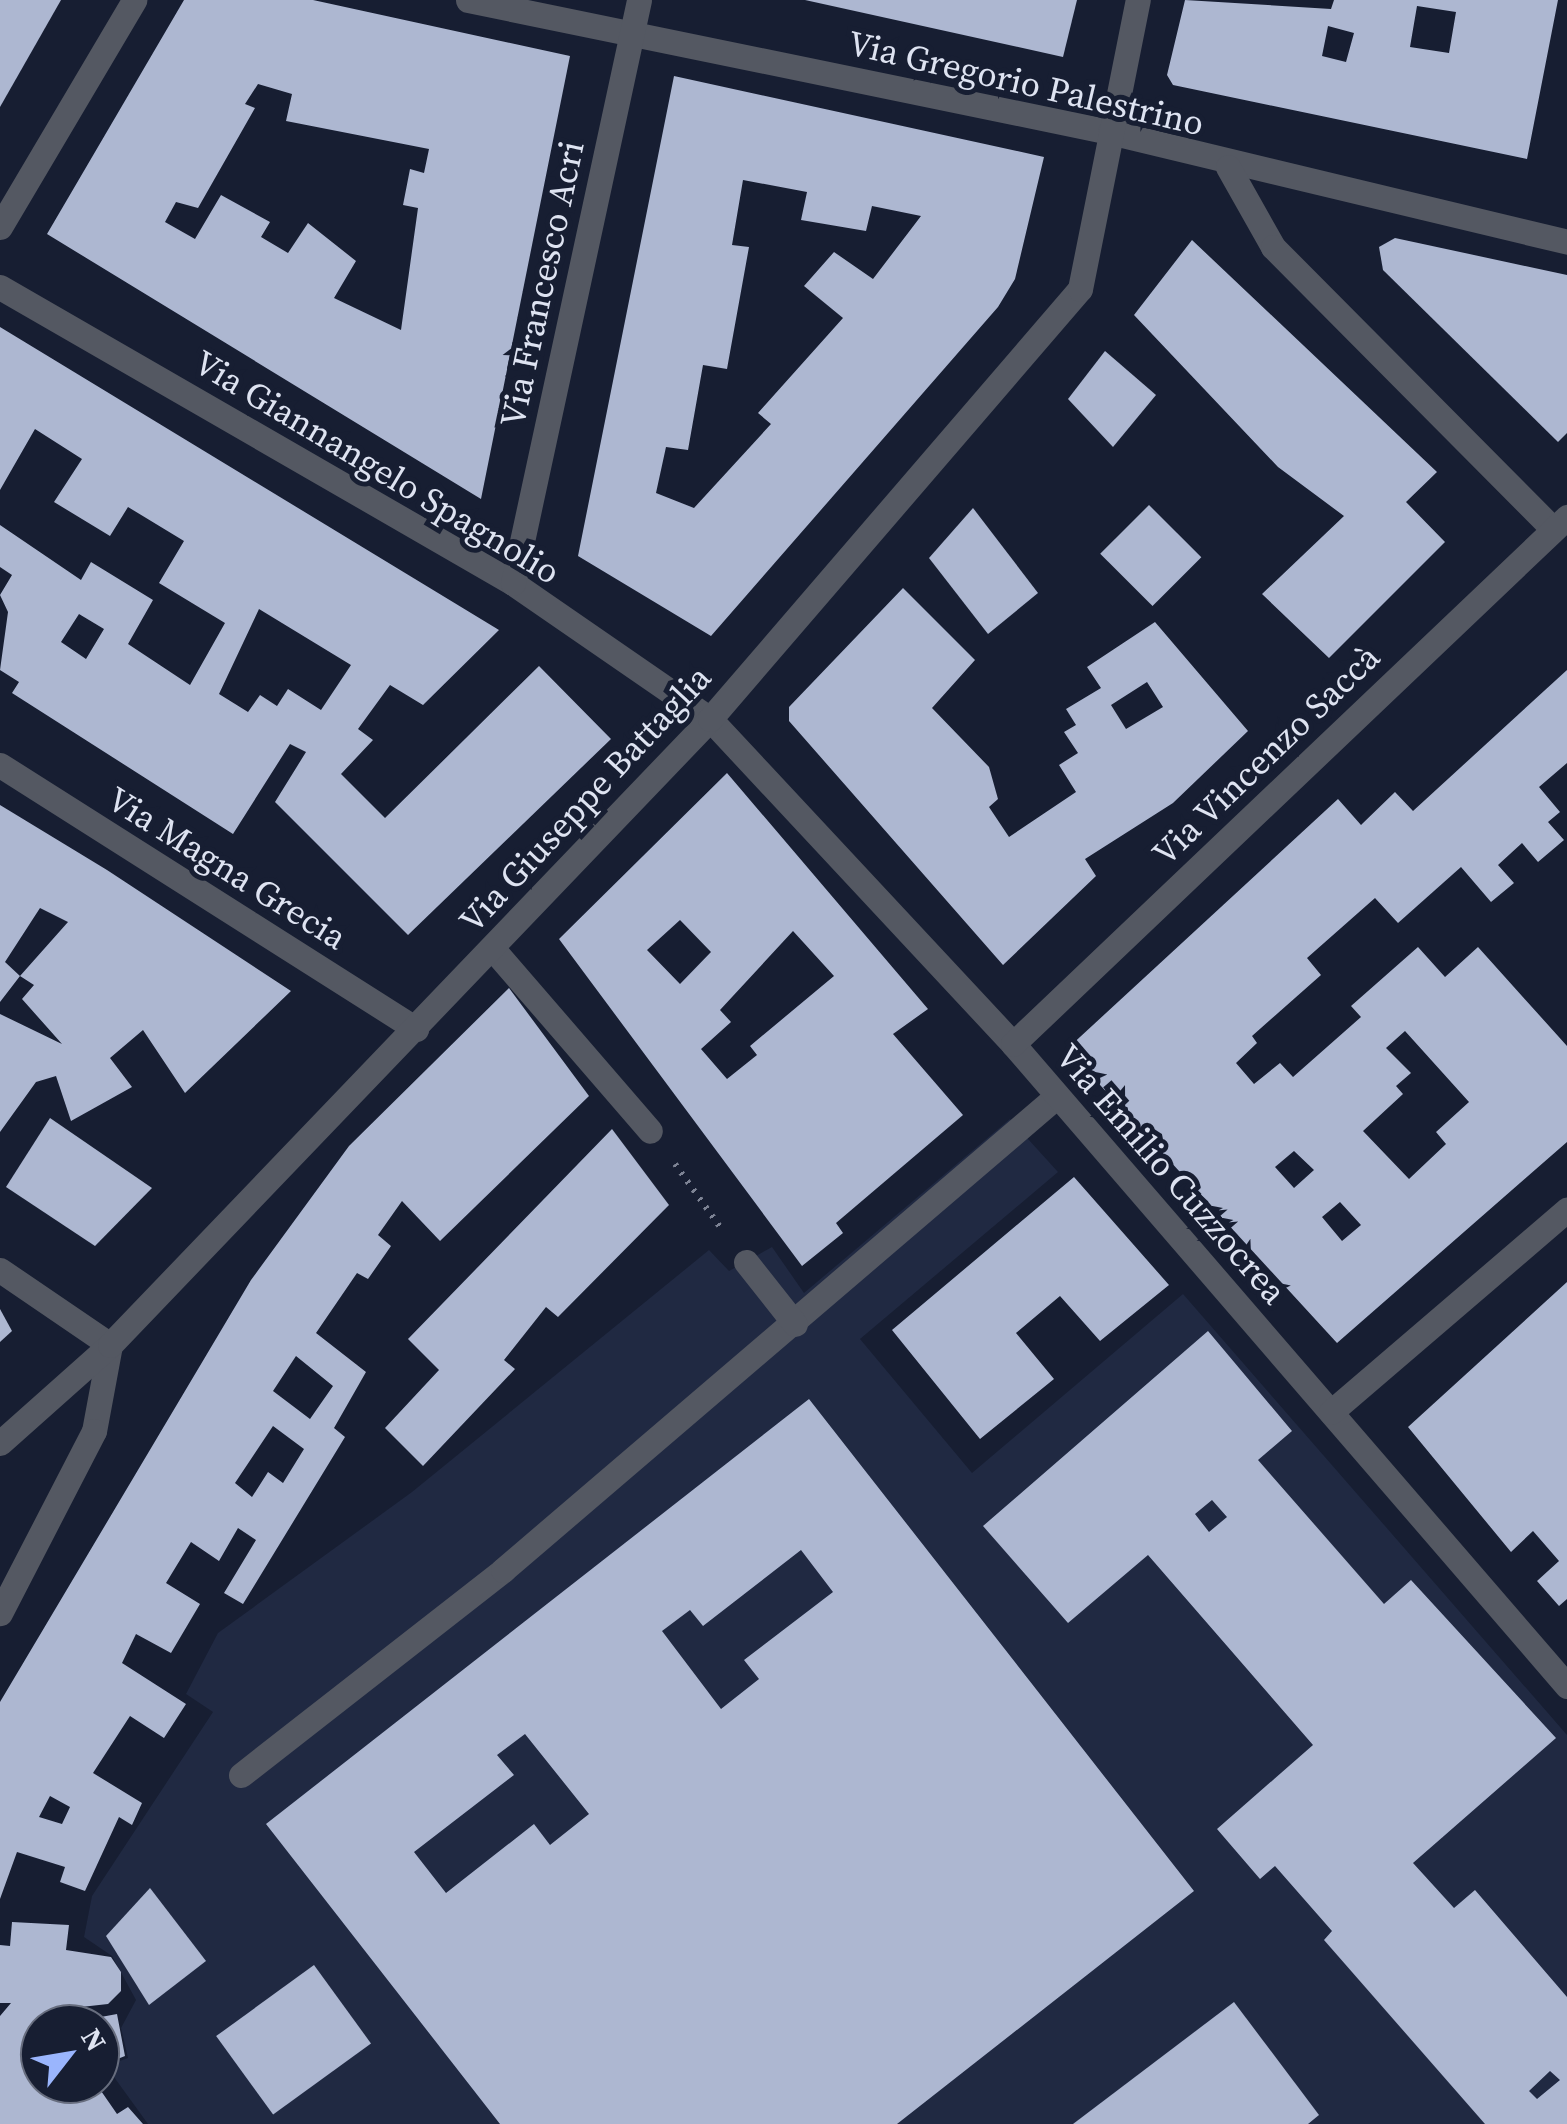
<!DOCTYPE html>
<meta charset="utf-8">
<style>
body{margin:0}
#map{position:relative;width:1567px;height:2124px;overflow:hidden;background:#171e32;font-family:"Source Serif 4",serif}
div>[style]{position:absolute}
.built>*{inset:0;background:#202942}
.building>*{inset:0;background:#adb7d1;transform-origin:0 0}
.path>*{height:6px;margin-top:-3px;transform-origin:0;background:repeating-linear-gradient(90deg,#7d8394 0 2.5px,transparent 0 10.5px)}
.service>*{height:25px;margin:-12.5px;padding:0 12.5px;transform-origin:12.5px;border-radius:12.5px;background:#545862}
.pedestrian>*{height:25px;margin:-12.5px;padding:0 12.5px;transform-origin:12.5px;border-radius:12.5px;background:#545862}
.minor>*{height:25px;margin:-12.5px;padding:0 12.5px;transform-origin:12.5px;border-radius:12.5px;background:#545862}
span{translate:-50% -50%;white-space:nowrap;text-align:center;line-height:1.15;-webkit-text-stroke:10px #171e32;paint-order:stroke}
.street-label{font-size:35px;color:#dee3f1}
.north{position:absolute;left:20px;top:2004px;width:100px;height:100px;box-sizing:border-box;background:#171e32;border:2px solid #676d7e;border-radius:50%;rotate:59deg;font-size:28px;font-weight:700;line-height:40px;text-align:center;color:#dee3f1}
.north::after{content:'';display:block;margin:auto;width:35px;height:45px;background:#9ab5fd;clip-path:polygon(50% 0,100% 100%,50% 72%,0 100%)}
</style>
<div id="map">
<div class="built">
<div style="clip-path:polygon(1010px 1119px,1058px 1172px,860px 1339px,972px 1473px,1183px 1294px,1567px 1735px,1567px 2124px,148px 2124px,106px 2066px,128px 2058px,121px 2028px,136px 2000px,112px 1956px,84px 1937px,92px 1896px,213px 1712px,186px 1694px,218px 1633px,412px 1492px,709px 1250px,729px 1271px,772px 1247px,804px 1293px)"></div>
</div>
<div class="building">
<div style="clip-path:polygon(0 0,61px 0,0 107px)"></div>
<div style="clip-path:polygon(evenodd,184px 0,313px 0,570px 56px,481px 499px,47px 234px,184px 0,258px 84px,292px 94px,286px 121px,429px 149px,424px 173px,410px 169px,403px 205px,418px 208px,401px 330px,334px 298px,356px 261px,308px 223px,288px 253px,261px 237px,270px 222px,221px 195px,195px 239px,165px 222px,176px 202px,198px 208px,255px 108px,245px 104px,258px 84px)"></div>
<div style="clip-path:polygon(805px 0,1077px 0,1063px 57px)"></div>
<div style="clip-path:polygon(evenodd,1185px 0,1331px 9px,1334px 0,1558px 0,1527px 159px,1173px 85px,1167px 75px,1185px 0,1417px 6px,1456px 12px,1449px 53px,1410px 47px,1417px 6px,1185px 0,1328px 26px,1354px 33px,1346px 62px,1322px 56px,1328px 26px)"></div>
<div style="clip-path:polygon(evenodd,674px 76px,1044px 157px,1015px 279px,998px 307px,711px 636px,578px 556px,674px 76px,743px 180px,807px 192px,801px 220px,866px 231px,872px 206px,921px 216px,873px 279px,834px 252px,804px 286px,843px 318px,758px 413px,771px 424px,694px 508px,656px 493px,666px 447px,688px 450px,703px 365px,727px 369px,749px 247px,732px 245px,743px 180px)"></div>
<div style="clip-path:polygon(1395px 238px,1567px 275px,1567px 433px,1558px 442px,1383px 270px,1379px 247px)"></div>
<div style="clip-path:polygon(1192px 240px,1437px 472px,1406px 502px,1445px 542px,1329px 658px,1262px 594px,1344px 516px,1278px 467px,1134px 315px)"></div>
<div style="clip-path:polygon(evenodd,0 327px,499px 630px,423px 705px,390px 685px,358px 729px,373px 740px,341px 774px,385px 818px,539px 666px,611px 739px,408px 935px,275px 802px,306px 752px,290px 744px,233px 834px,12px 693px,19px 682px,0 670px,8px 612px,0 595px,12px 575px,0 567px,0 525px,81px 580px,91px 562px,153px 600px,128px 644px,190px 685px,225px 623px,159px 583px,184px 541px,128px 507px,110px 536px,54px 502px,82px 459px,35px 429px,0 490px,0 327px,259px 609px,351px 665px,321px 710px,288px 689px,277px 706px,260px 695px,248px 712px,219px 694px,259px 609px,0 327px,79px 614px,104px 629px,86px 659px,61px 642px,79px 614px)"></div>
<div style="clip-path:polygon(1105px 351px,1156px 395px,1113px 447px,1068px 399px)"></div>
<div style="left:1149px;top:505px;width:74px;height:69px;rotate:45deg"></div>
<div style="clip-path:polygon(973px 508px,1038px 593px,988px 634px,929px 558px)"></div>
<div style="clip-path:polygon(evenodd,903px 588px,975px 660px,932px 708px,989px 767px,998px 799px,989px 807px,1009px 837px,1076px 792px,1059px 765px,1078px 753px,1064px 732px,1076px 725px,1066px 709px,1101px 688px,1087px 667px,1155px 622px,1248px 731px,1173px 803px,1085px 859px,1096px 876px,1003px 965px,789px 721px,789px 707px,903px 588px,1147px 682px,1163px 707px,1126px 729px,1111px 705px,1147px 682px)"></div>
<div style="clip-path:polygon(evenodd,1567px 670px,1567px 763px,1539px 787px,1560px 812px,1548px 822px,1564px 840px,1538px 862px,1522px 843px,1498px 865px,1514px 883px,1491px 902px,1461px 867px,1398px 923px,1375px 898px,1307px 958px,1321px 975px,1252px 1036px,1257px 1043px,1236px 1063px,1254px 1084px,1280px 1063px,1293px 1077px,1361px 1017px,1351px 1006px,1418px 947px,1445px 977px,1478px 947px,1567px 1046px,1567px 1142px,1337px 1343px,1067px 1049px,1338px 799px,1361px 825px,1395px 792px,1413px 811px,1567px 670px,1405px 1031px,1469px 1102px,1436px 1132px,1446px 1144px,1409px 1179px,1363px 1131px,1403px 1094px,1396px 1086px,1411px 1073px,1386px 1048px,1405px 1031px,1567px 670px,1294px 1151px,1314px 1170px,1294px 1188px,1275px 1167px,1294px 1151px,1567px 670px,1340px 1202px,1361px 1225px,1342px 1241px,1322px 1217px,1340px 1202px)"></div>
<div style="clip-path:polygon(evenodd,727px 773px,928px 1009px,893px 1034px,963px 1115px,836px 1223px,843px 1233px,802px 1266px,559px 939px,727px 773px,680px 920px,711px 952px,680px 984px,647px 950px,680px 920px,727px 773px,793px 931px,834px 976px,750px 1046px,757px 1055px,727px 1079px,701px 1049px,731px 1022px,720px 1010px,793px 931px)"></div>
<div style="clip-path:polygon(0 805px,107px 870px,291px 991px,185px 1093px,143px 1030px,110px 1058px,132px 1087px,71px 1121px,56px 1076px,36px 1082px,0 1132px,0 1014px,62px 1044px,22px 999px,34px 985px,20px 976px,68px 922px,40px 908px,5px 962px,20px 976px,0 1002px)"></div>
<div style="clip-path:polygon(evenodd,509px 988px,589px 1096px,440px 1241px,402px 1201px,378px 1235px,391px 1246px,368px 1279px,357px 1273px,316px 1333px,366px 1372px,334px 1428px,345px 1437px,243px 1604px,224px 1593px,256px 1540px,238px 1528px,219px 1561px,191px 1542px,166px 1583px,200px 1604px,171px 1653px,136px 1634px,122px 1663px,186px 1704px,164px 1738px,130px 1716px,93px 1773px,142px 1803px,132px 1825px,119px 1817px,85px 1891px,60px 1882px,65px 1867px,17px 1852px,0 1899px,0 1702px,251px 1280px,349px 1146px,509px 988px,296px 1356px,333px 1386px,310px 1419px,273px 1391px,296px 1356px,509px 988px,273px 1426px,304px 1449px,283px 1483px,268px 1472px,252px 1497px,235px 1483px,273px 1426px,509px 988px,50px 1796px,70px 1807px,62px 1824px,39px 1817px,50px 1796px)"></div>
<div style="clip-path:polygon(50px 1118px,152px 1188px,95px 1246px,6px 1187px)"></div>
<div style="clip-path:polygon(612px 1129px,669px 1205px,558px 1317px,546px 1307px,504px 1360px,515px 1369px,423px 1466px,385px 1428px,439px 1370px,408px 1339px)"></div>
<div style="clip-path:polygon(1074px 1177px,1169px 1285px,1100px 1341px,1060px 1296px,1016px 1333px,1054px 1379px,980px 1439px,892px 1330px)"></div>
<div style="clip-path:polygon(1567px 1282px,1567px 1599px,1559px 1606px,1537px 1581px,1559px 1561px,1533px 1531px,1511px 1552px,1408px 1427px)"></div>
<div style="clip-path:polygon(0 1309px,12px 1331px,0 1342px)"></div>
<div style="clip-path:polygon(evenodd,1208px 1331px,1292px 1431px,1258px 1460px,1384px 1604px,1411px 1580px,1556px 1738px,1413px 1863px,1454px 1908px,1475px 1890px,1567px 1997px,1567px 2124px,1485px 2124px,1324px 1940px,1332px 1931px,1275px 1866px,1260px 1879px,1217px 1829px,1313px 1745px,1148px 1555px,1068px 1623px,983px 1526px,1208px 1331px,1212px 1500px,1227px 1517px,1209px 1532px,1195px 1514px,1212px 1500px,1208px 1331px,1550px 2071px,1560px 2080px,1537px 2099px,1529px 2091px,1550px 2071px)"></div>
<div style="clip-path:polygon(evenodd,809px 1399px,1194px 1891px,897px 2124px,500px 2124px,266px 1824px,809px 1399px,801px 1550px,833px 1592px,744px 1660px,759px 1679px,721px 1709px,662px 1631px,690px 1610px,703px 1626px,801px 1550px,809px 1399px,525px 1734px,589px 1814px,550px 1845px,534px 1824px,446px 1893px,414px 1852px,514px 1775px,497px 1755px,525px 1734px)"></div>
<div style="clip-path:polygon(150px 1888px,206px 1961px,149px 2005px,106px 1936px)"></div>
<div style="clip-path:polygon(12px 1922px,69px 1925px,66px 1950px,111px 1957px,121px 1972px,121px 1991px,108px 2004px,63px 2009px,61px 2024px,40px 2024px,40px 2054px,23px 2058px,41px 2087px,100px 2084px,100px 2071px,107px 2083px,99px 2088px,117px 2114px,128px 2107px,143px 2124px,0 2124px,0 2016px,11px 2003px,0 2003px,0 1945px,10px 1946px)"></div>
<div style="left:314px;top:1965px;width:97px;height:121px;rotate:54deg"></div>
<div style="clip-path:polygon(1234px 2002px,1319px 2115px,1308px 2124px,1073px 2124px)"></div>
<div style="clip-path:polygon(117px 2014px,125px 2056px,100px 2066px,100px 2024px,74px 2022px)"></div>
</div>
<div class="path">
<div style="left:675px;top:1164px;width:82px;rotate:54.4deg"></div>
</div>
<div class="service">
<div style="left:241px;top:1775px;width:333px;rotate:-38deg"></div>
<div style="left:503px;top:1570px;width:729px;rotate:-40.55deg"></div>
</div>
<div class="pedestrian">
<div style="left:746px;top:1262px;width:79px;rotate:51.7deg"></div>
</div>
<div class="minor">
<div style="left:468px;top:0;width:655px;rotate:11.62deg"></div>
<div style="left:1110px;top:132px;width:470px;rotate:13.5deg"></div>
<div style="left:1228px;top:167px;width:92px;rotate:60.6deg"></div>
<div style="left:1273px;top:247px;width:397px;rotate:45.2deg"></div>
<div style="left:0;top:227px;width:264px;rotate:-59.4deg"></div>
<div style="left:0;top:287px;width:592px;rotate:29.98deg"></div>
<div style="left:513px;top:583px;width:239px;rotate:34.6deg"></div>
<div style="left:710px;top:719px;width:444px;rotate:47deg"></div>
<div style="left:1013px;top:1044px;width:848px;rotate:49.21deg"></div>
<div style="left:513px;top:583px;width:596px;rotate:-77.8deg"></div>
<div style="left:0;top:765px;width:493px;rotate:32.4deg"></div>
<div style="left:493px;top:949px;width:240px;rotate:49.2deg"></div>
<div style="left:1013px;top:1044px;width:765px;rotate:-43.57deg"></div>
<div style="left:0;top:1270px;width:133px;rotate:34.3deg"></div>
<div style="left:110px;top:1345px;width:87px;rotate:100.5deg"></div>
<div style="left:94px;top:1431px;width:205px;rotate:117.3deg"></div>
<div style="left:1331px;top:1412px;width:311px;rotate:-40.6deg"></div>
<div style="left:0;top:1443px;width:147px;rotate:-41.7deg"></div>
<div style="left:110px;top:1345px;width:867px;rotate:-46.21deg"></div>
<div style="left:710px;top:719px;width:567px;rotate:-49.29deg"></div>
<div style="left:1080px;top:289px;width:295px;rotate:-78.7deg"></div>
</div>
<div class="street-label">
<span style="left:1026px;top:83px;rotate:13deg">Via Gregorio Palestrino</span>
<span style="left:542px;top:284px;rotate:-78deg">Via Francesco Acri</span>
<span style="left:377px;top:467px;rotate:31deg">Via Giannangelo Spagnolio</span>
<span style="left:1266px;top:755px;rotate:-44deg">Via Vincenzo Saccà</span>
<span style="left:585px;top:799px;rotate:-47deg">Via Giuseppe Battaglia</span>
<span style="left:227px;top:868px;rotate:32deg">Via Magna Grecia</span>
<span style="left:1171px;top:1174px;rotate:49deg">Via Emilio Cuzzocrea</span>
</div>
<div class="north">N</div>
</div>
